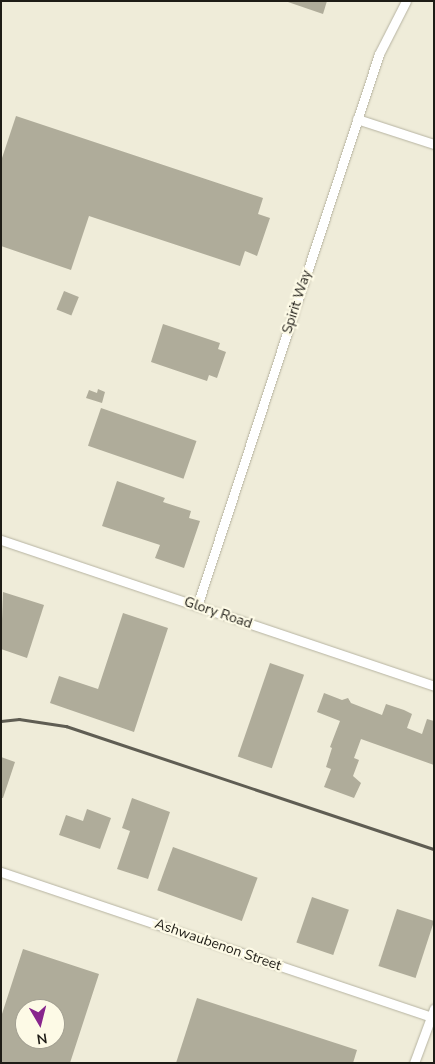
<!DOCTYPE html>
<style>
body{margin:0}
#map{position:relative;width:435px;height:1064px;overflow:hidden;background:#efecd9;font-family:"Nunito Sans",sans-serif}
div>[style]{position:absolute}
.building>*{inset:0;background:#afac9a;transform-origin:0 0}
.roads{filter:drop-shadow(0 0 1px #b6b3a1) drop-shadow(0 0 1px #b6b3a1)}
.minor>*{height:9px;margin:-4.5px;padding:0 4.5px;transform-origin:4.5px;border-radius:4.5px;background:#fff}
.rail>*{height:2.5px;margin:-1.25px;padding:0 1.25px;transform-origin:1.25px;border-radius:1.25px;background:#5f5d53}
span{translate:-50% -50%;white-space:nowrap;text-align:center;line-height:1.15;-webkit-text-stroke:4.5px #fdfae6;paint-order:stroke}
.street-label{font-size:14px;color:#1e1c16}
.frame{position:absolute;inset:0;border:2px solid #1e1c16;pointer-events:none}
.north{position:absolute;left:15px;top:999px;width:50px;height:50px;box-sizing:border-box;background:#fdfae6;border:1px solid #a4a193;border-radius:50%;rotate:172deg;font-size:14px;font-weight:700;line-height:20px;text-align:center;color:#1e1c16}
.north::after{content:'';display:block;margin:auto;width:18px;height:22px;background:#88258d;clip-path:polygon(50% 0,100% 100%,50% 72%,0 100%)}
</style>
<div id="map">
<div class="building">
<div style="clip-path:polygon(285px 1px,327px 1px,323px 14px)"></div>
<div style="clip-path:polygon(16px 116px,263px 198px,258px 214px,270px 218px,257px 256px,245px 251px,240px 266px,89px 216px,71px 270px,1px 246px,1px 161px)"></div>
<div style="left:64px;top:291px;width:16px;height:20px;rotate:22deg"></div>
<div style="clip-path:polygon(163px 324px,220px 343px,218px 349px,226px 352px,217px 378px,209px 375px,207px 381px,151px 362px)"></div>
<div style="clip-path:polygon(98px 389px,105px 392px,102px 403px,86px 398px,89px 390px,97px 393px)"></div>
<div style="left:101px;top:408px;width:101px;height:40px;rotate:19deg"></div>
<div style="clip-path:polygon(117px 481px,165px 498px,163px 502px,191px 511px,189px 518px,200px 521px,184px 568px,155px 558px,160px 545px,102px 526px)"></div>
<div style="clip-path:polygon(3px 592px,44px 605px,27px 658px,1px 649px)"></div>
<div style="clip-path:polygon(123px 613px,168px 628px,134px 732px,50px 703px,59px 676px,98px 689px)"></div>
<div style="left:270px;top:663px;width:36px;height:99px;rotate:19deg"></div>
<div style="clip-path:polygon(324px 693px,342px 700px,348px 698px,351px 703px,382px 715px,386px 704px,404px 710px,412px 714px,407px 728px,422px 734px,427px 719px,434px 721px,434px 765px,361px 739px,354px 758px,359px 760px,353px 776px,361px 783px,354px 798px,324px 787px,331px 769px,326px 767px,332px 748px,330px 747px,340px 721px,317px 712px)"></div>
<div style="clip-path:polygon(1px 757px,15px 762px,3px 798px,1px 798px)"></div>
<div style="clip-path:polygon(132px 798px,170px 812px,148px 879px,117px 869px,130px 831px,122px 828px)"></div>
<div style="clip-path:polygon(87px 809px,111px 818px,100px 849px,59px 835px,66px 815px,83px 821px)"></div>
<div style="left:173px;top:847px;width:90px;height:46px;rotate:20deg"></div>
<div style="left:312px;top:897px;width:39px;height:48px;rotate:19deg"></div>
<div style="left:397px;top:909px;width:39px;height:60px;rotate:18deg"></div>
<div style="clip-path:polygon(evenodd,23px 949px,99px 974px,70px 1063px,1px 1063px,1px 1017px,23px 949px,25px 1009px,55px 1009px,55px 1039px,25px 1039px,25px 1009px)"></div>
<div style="clip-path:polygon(197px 998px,357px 1050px,353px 1063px,176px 1063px)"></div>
</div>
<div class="roads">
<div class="minor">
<div style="left:357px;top:119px;width:81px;rotate:18deg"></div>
<div style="left:1px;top:540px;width:457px;rotate:18.6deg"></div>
<div style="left:197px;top:606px;width:581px;rotate:-71.75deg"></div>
<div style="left:379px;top:54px;width:59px;rotate:-63deg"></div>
<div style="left:1px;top:872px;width:457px;rotate:18.6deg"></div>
<div style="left:414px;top:1063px;width:58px;rotate:-69.7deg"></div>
</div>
</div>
<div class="rail">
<div style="left:1px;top:721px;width:18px;rotate:-6deg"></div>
<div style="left:19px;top:719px;width:48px;rotate:8.5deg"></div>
<div style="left:66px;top:726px;width:388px;rotate:18.5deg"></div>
</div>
<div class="street-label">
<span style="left:297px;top:302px;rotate:-72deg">Spirit Way</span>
<span style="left:218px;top:613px;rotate:19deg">Glory Road</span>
<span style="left:218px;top:945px;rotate:19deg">Ashwaubenon Street</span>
</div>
<div class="frame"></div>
<div class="north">N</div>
</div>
